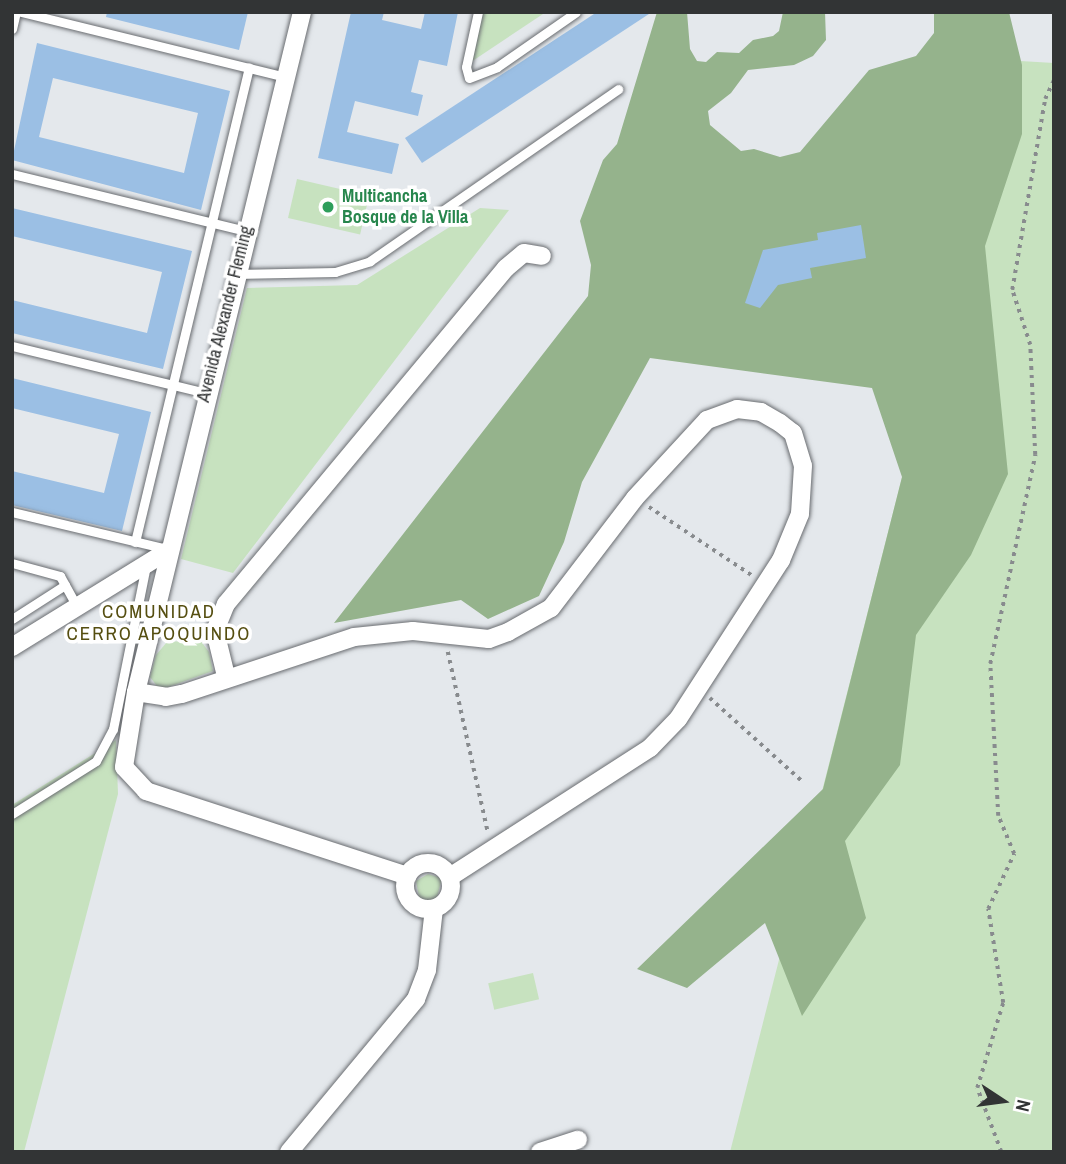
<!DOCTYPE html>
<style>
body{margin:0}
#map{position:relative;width:1066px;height:1164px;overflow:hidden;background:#e4e8ec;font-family:"Archivo Narrow",sans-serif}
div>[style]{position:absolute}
.green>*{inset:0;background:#c7e2bf;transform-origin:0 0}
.forest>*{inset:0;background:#95b38c}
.building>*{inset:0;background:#9bbfe4}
.path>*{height:3.5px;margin-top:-1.75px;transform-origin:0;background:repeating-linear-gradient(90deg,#888b8e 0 3.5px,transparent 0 8.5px)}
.roads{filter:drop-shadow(0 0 2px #696c70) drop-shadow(0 0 2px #696c70)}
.service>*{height:9px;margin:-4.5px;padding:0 4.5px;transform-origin:4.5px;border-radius:4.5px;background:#fff}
.minor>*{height:18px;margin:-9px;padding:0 9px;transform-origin:9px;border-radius:9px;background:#fff}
.minor>.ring{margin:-9px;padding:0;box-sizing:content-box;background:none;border:18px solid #fff;border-radius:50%}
.dots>*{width:19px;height:19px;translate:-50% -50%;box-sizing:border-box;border:4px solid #fff;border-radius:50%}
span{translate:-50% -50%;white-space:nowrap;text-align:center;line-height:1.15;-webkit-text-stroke:7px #fff;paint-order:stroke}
.leisure-label{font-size:18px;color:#27864d;font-weight:700}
.left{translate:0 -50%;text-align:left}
.street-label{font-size:18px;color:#323435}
.neighbourhood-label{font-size:19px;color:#554e10;letter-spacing:2px}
.frame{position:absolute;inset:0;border:14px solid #323435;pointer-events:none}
.north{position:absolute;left:968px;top:1066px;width:70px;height:70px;-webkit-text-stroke:5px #fff;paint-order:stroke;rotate:103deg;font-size:19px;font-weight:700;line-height:28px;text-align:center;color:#323435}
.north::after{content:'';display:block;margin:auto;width:24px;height:32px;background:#323435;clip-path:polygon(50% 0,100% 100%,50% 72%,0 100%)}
</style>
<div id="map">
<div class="green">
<div style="clip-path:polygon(483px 12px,546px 12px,471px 62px)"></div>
<div style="clip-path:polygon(1002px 60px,1054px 63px,1054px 1152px,730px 1152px,923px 395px)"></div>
<div style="left:297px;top:179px;width:74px;height:40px;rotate:13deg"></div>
<div style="clip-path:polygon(480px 208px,509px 210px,233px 573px,181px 559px,247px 288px,357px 285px)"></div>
<div style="clip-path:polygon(200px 640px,209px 652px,213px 671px,160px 690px,150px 677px,156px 655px,167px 642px)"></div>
<div style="clip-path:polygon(116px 740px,118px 794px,24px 1152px,12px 1152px,12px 805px)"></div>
<div style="clip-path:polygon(428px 874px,442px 878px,435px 905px,420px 902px,416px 881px)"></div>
<div style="left:533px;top:973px;width:27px;height:46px;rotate:77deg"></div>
</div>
<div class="forest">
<div style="clip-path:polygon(657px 12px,687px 12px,690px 49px,697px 61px,706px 62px,717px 52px,739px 53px,753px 40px,773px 36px,779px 31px,783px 12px,825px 12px,826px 40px,813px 56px,794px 65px,748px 70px,731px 93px,708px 111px,710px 125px,741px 151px,754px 149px,780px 157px,800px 152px,869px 70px,916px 56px,934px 33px,934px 12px,1009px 12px,1022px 65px,1022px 134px,985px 246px,1008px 474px,971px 555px,916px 635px,900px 765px,845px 841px,866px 918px,802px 1016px,765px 923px,687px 988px,637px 969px,823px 789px,902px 477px,872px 388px,650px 358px,582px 482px,564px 542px,539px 596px,488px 619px,461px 600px,334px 623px,588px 296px,591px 265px,580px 221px,603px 160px,617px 144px)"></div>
</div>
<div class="building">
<div style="clip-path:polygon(107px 12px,248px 12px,239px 50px,106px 17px)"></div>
<div style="clip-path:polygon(351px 12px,384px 12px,382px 20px,421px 29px,425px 12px,458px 12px,447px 66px,419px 60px,411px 92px,423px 95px,418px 116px,355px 101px,347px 132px,399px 144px,392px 174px,318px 158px)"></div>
<div style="clip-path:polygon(597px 12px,652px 12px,422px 163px,405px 138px)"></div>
<div style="clip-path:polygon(evenodd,37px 43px,230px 91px,201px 210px,12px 160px,37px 43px,53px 78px,198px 113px,184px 173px,39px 137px,53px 78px)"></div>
<div style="clip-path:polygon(12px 208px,192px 251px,163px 369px,12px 333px,12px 300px,147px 333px,162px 272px,12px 236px)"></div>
<div style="clip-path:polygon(861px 225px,866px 258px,810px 268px,812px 278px,778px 285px,760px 308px,745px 303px,763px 250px,818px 240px,817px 233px)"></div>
<div style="clip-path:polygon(12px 378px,151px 412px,122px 531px,12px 505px,12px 471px,104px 493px,119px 434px,12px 408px)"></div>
</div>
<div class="path">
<div style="left:649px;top:507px;width:125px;rotate:33.6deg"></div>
<div style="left:448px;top:652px;width:185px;rotate:77.5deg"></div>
<div style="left:710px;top:698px;width:124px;rotate:42.1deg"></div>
<div style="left:1001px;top:1152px;width:68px;rotate:-110.6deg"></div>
<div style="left:977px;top:1088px;width:89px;rotate:-73deg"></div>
<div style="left:1003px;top:1003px;width:95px;rotate:-99.1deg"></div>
<div style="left:988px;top:909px;width:61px;rotate:-64.7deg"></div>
<div style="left:1014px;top:854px;width:41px;rotate:-112.8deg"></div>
<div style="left:998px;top:816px;width:152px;rotate:-93deg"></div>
<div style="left:990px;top:664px;width:214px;rotate:-77.8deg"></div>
<div style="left:1035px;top:455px;width:110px;rotate:-92.6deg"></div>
<div style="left:1030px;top:345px;width:58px;rotate:-108.1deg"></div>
<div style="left:1012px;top:290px;width:194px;rotate:-80.2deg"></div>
<div style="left:1045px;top:99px;width:21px;rotate:-65deg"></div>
</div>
<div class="roads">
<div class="service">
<div style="left:21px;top:12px;width:272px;rotate:13.8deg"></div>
<div style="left:478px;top:12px;width:56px;rotate:102.3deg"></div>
<div style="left:466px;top:67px;width:11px;rotate:75deg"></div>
<div style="left:469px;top:78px;width:30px;rotate:-21deg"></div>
<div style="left:497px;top:67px;width:96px;rotate:-34.8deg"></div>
<div style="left:12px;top:29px;width:17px;rotate:-77deg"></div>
<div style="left:12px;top:174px;width:240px;rotate:13.7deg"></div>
<div style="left:235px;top:274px;width:100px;rotate:-1.1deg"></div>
<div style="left:335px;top:272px;width:37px;rotate:-17deg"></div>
<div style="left:370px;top:261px;width:302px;rotate:-34.7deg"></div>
<div style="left:12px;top:346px;width:200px;rotate:13.6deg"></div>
<div style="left:12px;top:512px;width:159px;rotate:13.4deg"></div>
<div style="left:135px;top:542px;width:488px;rotate:-76.5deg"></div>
<div style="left:12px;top:563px;width:50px;rotate:15.2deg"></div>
<div style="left:60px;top:576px;width:35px;rotate:61deg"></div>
<div style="left:12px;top:619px;width:63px;rotate:-32.7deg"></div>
<div style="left:12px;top:814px;width:99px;rotate:-32.2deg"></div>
<div style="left:96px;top:761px;width:36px;rotate:-62deg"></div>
<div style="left:113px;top:729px;width:167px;rotate:-78.6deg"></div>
</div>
<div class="minor">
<div style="left:302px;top:12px;width:700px;rotate:103.72deg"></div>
<div style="left:136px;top:692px;width:76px;rotate:99.1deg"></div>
<div style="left:124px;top:767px;width:33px;rotate:47deg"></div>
<div style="left:146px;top:791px;width:275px;rotate:18deg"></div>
<div style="left:12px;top:647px;width:185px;rotate:-31.7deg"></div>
<div style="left:226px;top:676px;width:46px;rotate:-103.7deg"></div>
<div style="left:215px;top:631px;width:29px;rotate:-68deg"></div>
<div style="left:226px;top:604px;width:437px;rotate:-50.2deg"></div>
<div style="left:506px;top:268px;width:23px;rotate:-40deg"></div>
<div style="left:524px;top:253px;width:18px;rotate:9deg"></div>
<div style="left:136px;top:692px;width:30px;rotate:9deg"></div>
<div style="left:166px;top:697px;width:16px;rotate:-11deg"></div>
<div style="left:182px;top:694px;width:181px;rotate:-18.3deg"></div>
<div style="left:354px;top:637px;width:59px;rotate:-5.8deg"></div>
<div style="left:413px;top:631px;width:76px;rotate:6deg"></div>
<div style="left:489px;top:639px;width:20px;rotate:-20deg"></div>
<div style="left:508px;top:632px;width:49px;rotate:-29.2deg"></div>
<div style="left:551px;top:608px;width:138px;rotate:-52.6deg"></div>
<div style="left:635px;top:498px;width:106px;rotate:-47.3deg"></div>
<div style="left:707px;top:420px;width:32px;rotate:-20deg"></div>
<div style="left:737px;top:409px;width:24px;rotate:7deg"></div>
<div style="left:761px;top:412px;width:22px;rotate:30deg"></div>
<div style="left:780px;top:423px;width:16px;rotate:38deg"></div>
<div style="left:793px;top:433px;width:34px;rotate:73deg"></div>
<div style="left:803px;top:466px;width:48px;rotate:93.6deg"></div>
<div style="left:800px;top:514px;width:50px;rotate:112.4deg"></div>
<div style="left:781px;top:560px;width:189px;rotate:122.9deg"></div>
<div style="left:678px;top:719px;width:40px;rotate:134deg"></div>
<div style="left:650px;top:748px;width:238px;rotate:147.2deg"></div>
<div class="ring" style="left:405px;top:863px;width:28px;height:28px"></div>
<div style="left:289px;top:1152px;width:199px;rotate:-50.3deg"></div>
<div style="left:416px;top:999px;width:31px;rotate:-69deg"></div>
<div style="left:427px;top:970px;width:61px;rotate:-83.5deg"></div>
<div style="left:540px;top:1152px;width:40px;rotate:-18deg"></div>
</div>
</div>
<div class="dots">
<div style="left:328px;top:207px;background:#2e9e5b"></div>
</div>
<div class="leisure-label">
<span class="left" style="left:342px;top:207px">Multicancha<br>Bosque de la Villa</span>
</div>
<div class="street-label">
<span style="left:225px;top:314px;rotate:-76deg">Avenida Alexander Fleming</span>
</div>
<div class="neighbourhood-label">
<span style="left:159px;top:623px">COMUNIDAD<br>CERRO APOQUINDO</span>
</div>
<div class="frame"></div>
<div class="north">N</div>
</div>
